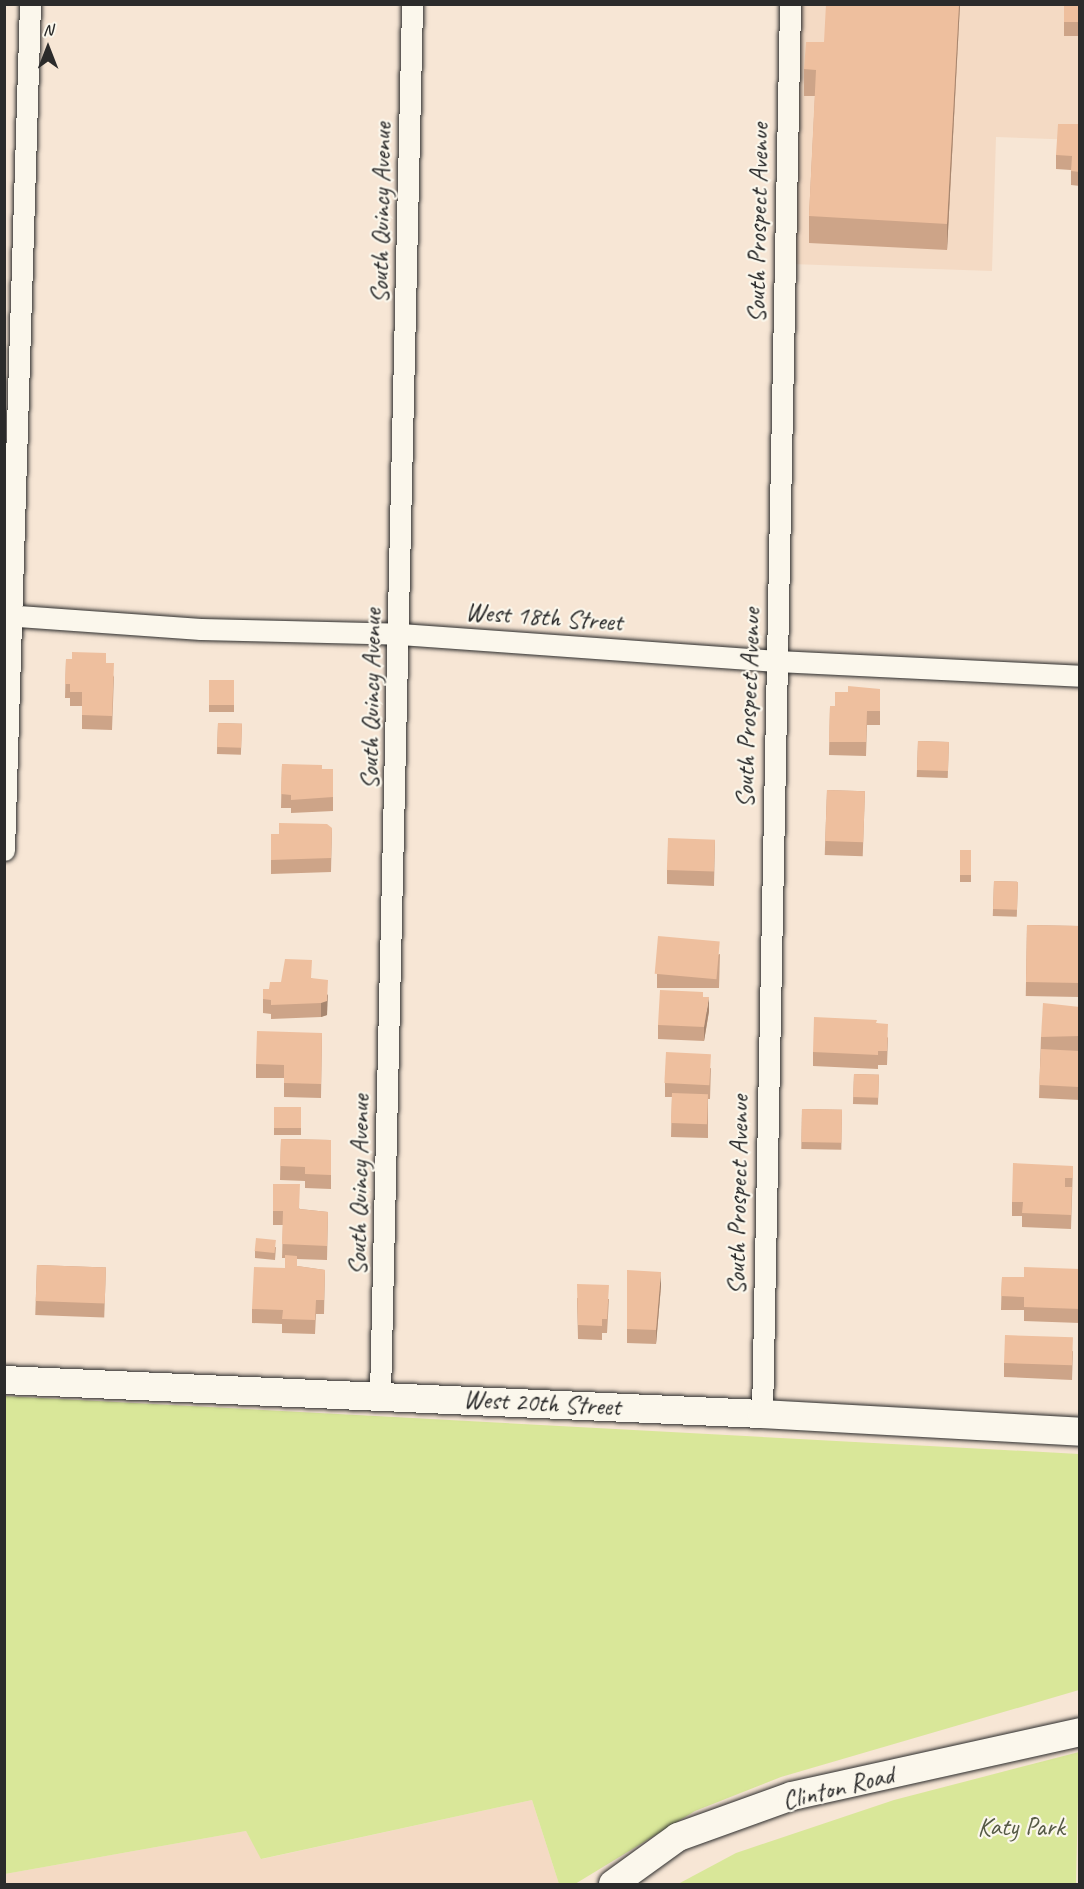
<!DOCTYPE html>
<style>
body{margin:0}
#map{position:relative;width:1084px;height:1889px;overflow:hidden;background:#f7e6d5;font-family:Caveat,sans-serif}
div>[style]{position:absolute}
.built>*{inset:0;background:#f4dac4}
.green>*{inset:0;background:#d9e799}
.roads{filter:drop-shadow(0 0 2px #2b2b2b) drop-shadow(0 0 2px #2b2b2b)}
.street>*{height:21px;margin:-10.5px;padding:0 10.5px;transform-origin:10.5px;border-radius:10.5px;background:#fbf7ec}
.secondary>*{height:28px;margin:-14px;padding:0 14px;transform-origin:14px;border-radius:14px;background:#fbf7ec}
.wall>*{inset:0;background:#cda488;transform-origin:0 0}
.shaded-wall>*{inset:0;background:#a7866f}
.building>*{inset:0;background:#eebf9e;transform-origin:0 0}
span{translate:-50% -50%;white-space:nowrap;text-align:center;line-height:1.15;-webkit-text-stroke:4.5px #fbf7ec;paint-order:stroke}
.street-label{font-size:26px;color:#2b2b2b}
.park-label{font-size:26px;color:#565a46}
.frame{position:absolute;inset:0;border:6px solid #2b2b2b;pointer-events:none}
.north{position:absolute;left:18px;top:18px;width:60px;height:60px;-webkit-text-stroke:4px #fbf7ec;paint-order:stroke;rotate:0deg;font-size:16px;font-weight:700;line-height:24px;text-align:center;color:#2b2b2b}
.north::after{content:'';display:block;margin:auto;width:21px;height:27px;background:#2b2b2b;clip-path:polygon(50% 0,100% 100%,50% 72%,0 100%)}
</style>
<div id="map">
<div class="built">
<div style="clip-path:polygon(800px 5px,1079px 5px,1079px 140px,996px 137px,992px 271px,791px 264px)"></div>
<div style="clip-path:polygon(532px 1800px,559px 1884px,5px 1884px,5px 1874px,246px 1831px,262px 1859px)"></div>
</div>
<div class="green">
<div style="clip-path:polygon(4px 1396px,1079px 1454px,1079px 1690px,781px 1777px,695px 1811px,575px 1884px,559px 1884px,532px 1800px,261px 1859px,246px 1831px,5px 1874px)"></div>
<div style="clip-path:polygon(1079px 1752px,1076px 1884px,678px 1884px,736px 1853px,894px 1800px)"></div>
</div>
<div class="roads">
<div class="street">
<div style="left:4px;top:615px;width:197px;rotate:4.1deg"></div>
<div style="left:201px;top:629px;width:199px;rotate:1.4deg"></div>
<div style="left:400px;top:634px;width:378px;rotate:4.1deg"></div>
<div style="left:777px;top:661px;width:303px;rotate:2.8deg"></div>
<div style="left:4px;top:850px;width:846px;rotate:-88.24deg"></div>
<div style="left:380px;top:1395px;width:1391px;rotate:-88.68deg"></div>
<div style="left:762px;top:1414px;width:1410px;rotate:-88.86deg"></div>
</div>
<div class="secondary">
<div style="left:4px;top:1380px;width:759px;rotate:2.57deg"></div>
<div style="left:762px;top:1414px;width:319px;rotate:3.2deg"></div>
<div style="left:613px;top:1884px;width:80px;rotate:-35.9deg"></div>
<div style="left:678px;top:1837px;width:121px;rotate:-19.8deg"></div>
<div style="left:792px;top:1796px;width:295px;rotate:-12.5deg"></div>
</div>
</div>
<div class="wall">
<div style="clip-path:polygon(960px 4px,947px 250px,809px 243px,809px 216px,815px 96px,804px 96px,804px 69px,824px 42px)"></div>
<div style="left:1064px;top:4px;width:16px;height:32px"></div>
<div style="clip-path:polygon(1080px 124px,1080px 186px,1071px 185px,1071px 170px,1056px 169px,1056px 155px)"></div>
<div style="clip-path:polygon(66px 659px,106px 663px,114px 677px,112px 730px,82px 729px,82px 706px,70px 706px,70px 698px,65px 698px)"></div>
<div style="left:209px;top:680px;width:25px;height:32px"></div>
<div style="clip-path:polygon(880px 689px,880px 725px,867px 725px,866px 756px,829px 755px,830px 706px,835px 706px,848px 692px)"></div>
<div style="left:218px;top:723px;width:24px;height:31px;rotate:2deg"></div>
<div style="left:918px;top:741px;width:31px;height:36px;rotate:2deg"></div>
<div style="clip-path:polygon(282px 764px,322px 769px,333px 769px,333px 811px,291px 813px,291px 808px,281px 808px)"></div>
<div style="left:827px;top:790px;width:38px;height:65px;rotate:2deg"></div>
<div style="clip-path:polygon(332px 828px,331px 872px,271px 874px,271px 834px,279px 834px)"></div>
<div style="clip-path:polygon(715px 840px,714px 886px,667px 884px,667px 870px)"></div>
<div style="left:960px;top:850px;width:11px;height:32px"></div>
<div style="left:994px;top:881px;width:24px;height:35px;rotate:2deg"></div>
<div style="left:1027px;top:925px;width:53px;height:71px;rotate:1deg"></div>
<div style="clip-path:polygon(720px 954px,719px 988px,657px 988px,657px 974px)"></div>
<div style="clip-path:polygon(312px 978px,327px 1015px,321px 1017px,271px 1019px,271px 1014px,263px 1013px,263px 989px,269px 989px,281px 982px)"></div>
<div style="clip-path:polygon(1080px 1007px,1080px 1100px,1039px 1098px,1041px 1037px)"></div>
<div style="clip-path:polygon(709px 1011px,704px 1041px,658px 1039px,658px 1025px)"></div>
<div style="clip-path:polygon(877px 1023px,888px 1038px,887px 1065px,878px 1065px,878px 1069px,813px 1066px,813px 1052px)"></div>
<div style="clip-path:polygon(322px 1033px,321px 1098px,284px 1097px,284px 1078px,256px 1078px,256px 1064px)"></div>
<div style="clip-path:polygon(711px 1068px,710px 1099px,708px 1099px,708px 1138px,671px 1137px,672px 1097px,665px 1097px,665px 1083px)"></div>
<div style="left:854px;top:1074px;width:25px;height:30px;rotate:2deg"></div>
<div style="left:274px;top:1107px;width:27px;height:28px"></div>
<div style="left:802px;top:1109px;width:40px;height:40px;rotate:1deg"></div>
<div style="clip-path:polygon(281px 1139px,331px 1140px,331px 1189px,305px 1188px,305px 1181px,280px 1180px)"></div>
<div style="clip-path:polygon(1073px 1166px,1071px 1229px,1022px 1227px,1022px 1216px,1012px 1216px,1012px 1202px)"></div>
<div style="clip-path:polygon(273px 1184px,300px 1209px,328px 1212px,327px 1260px,297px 1259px,297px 1266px,325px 1270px,324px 1314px,316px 1314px,315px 1334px,282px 1333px,282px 1324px,252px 1323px,252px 1309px,285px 1268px,285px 1258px,282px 1258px,283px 1225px,273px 1225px)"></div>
<div style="clip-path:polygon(276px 1247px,275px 1260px,255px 1258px,255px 1251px)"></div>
<div style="left:37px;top:1265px;width:69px;height:50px;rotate:2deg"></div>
<div style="clip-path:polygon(1080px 1269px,1080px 1323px,1024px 1321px,1024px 1310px,1001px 1310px,1002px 1277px,1024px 1277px)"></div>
<div style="clip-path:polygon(627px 1270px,661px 1286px,656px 1344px,627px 1343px)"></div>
<div style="clip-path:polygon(577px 1298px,609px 1299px,607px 1333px,602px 1333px,602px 1340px,578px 1339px)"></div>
<div style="clip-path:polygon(1073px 1351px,1072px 1380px,1004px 1377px,1004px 1363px)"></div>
</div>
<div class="shaded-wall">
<div style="clip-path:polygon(959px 4px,960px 4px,947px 250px,947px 224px)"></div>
<div style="clip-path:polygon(328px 994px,327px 1015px,321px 1017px,321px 1003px)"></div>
<div style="clip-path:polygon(709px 997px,709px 1011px,704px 1041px,704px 1027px)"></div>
<div style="clip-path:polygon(661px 1272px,661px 1286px,656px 1344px,656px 1330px)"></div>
</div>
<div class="building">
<div style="clip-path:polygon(826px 4px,959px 4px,947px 224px,809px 216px,816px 70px,804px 69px,806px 42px,824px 42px)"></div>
<div style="left:1064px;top:4px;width:16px;height:18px"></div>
<div style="clip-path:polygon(1058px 124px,1080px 124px,1080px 172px,1071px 171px,1072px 156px,1056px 155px)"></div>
<div style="clip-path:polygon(72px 652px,106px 653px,106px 663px,114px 663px,112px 716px,82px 715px,82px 692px,70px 692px,70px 684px,65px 684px,66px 659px,72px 659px)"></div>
<div style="left:209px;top:680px;width:25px;height:25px"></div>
<div style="clip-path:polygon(848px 686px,880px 689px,880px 711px,867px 711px,866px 742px,829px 742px,830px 706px,835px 706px,835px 692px,848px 692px)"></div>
<div style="left:218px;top:723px;width:24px;height:24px;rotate:2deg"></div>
<div style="left:918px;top:741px;width:31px;height:29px;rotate:2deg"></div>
<div style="clip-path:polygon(282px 764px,322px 765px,322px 769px,333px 769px,333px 797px,291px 800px,291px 795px,281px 794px)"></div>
<div style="left:827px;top:790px;width:38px;height:51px;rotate:2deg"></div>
<div style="clip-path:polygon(279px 823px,327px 824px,332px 828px,331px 858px,271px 860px,271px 834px,279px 834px)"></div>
<div style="left:668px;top:838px;width:47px;height:32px;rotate:2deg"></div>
<div style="left:960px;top:850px;width:11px;height:25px"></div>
<div style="left:994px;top:881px;width:24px;height:28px;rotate:2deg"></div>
<div style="left:1027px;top:925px;width:53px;height:57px;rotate:1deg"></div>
<div style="left:658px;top:936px;width:62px;height:38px;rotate:5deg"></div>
<div style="clip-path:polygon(285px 959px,312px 960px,311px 978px,328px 980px,327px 1001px,321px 1003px,271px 1005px,271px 1000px,263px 999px,263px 989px,269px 989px,270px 982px,281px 982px)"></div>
<div style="clip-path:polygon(660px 990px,703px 992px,703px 997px,709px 997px,704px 1027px,658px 1025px)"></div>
<div style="clip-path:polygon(1043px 1003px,1080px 1007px,1080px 1036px,1041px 1037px)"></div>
<div style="clip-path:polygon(814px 1017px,877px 1020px,876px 1023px,888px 1024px,887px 1051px,878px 1051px,878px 1055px,813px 1052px)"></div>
<div style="clip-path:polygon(257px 1031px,322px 1033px,321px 1084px,284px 1083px,284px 1065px,256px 1064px)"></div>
<div style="left:1041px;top:1049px;width:39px;height:36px;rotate:3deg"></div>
<div style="left:666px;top:1052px;width:45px;height:31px;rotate:3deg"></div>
<div style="left:854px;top:1074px;width:25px;height:23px;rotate:2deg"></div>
<div style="left:672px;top:1093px;width:36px;height:30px;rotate:2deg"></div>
<div style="left:274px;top:1107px;width:27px;height:21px"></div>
<div style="left:802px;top:1109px;width:40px;height:33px;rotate:1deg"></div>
<div style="clip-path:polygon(281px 1139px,331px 1140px,331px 1175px,305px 1174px,305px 1167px,280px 1166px)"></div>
<div style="clip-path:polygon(1013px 1163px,1073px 1166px,1073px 1178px,1065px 1178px,1065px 1187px,1072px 1187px,1071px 1215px,1022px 1213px,1023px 1202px,1012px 1202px)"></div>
<div style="clip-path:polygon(273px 1184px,300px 1184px,299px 1209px,328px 1212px,327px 1246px,282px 1244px,283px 1211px,273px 1211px)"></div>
<div style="left:256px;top:1238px;width:20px;height:13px;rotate:6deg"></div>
<div style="clip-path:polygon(285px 1255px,297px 1256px,297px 1266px,325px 1270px,324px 1300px,316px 1300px,315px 1320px,282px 1319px,283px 1310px,252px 1309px,254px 1267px,285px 1268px)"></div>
<div style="left:37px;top:1265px;width:69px;height:36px;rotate:2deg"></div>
<div style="clip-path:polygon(1024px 1267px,1080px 1269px,1080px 1309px,1024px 1307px,1024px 1297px,1001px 1296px,1002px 1277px,1024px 1277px)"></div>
<div style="clip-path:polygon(627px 1270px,661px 1272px,656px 1330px,627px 1329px)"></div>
<div style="clip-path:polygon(577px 1284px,609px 1285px,607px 1319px,602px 1319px,602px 1326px,578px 1325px)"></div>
<div style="left:1005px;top:1335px;width:68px;height:28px;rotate:2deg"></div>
</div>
<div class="street-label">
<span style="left:381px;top:213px;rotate:-89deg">South Quincy Avenue</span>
<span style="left:758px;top:223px;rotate:-89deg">South Prospect Avenue</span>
<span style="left:544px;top:617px;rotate:4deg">West 18th Street</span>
<span style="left:371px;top:699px;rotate:-89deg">South Quincy Avenue</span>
<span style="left:748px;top:708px;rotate:-88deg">South Prospect Avenue</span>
<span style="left:359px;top:1185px;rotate:-89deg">South Quincy Avenue</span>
<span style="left:738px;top:1195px;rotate:-89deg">South Prospect Avenue</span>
<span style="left:542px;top:1403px;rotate:3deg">West 20th Street</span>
<span style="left:838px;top:1788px;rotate:-14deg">Clinton Road</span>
</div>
<div class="park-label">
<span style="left:1021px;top:1827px">Katy Park</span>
</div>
<div class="frame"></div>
<div class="north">N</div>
</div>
